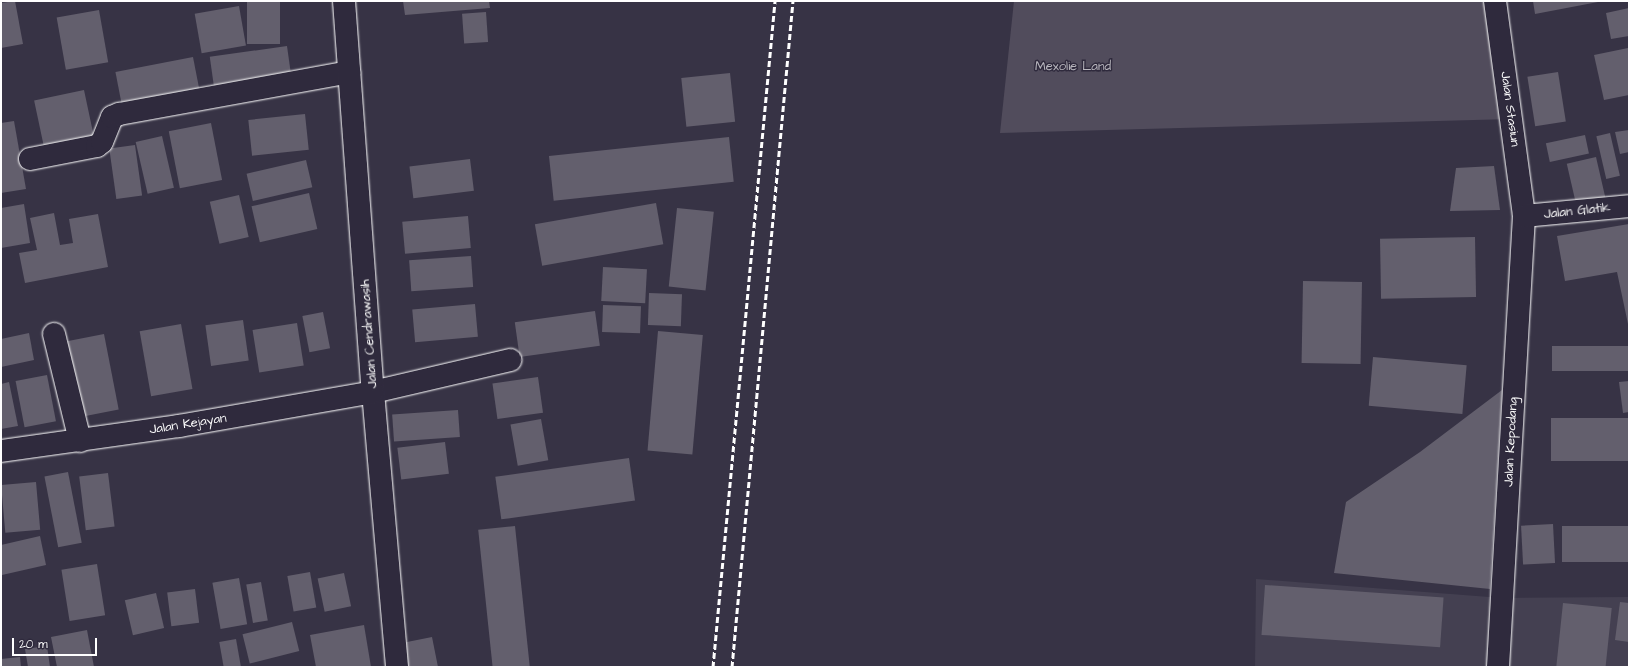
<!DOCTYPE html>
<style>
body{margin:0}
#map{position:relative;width:1630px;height:668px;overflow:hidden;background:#373345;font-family:"Architects Daughter",sans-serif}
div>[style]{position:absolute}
.built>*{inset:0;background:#444051}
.green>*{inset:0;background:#514c5c}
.building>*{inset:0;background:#635f6d;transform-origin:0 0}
.roads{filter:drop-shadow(0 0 1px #fff) drop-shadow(0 0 1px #fff)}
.minor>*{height:22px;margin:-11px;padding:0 11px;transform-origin:11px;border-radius:11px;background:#2f2a3d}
.major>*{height:22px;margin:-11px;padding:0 11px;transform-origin:11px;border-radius:11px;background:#2f2a3d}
.rail>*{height:3px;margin-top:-1.5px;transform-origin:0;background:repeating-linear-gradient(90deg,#fff 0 6px,transparent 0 9px)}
span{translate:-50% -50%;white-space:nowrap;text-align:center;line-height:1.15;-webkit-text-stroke:3px #2f2a3d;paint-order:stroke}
.park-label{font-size:13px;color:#b9b7be}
.street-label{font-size:13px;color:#fff}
.frame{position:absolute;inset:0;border:2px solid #fff;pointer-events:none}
.scale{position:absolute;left:12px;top:638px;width:85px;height:18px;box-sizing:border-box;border:2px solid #fff;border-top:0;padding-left:5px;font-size:12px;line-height:14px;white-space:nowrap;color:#fff;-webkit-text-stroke:3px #2f2a3d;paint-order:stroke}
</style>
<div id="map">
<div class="built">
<div style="clip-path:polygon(1256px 579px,1502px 598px,1629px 597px,1629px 667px,1255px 667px)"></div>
</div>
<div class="green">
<div style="clip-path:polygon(1014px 1px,1493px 1px,1511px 119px,1000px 133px)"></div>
</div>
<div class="building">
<div style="clip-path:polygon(15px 1px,23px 44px,1px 48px,1px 3px)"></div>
<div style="left:247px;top:1px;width:33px;height:43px"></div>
<div style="clip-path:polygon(403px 1px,489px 1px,490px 8px,405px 15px)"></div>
<div style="clip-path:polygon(1533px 1px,1598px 1px,1598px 2px,1535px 14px)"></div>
<div style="left:239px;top:6px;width:40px;height:45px;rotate:80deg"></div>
<div style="clip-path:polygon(1629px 8px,1629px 36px,1611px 39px,1606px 13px)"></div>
<div style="left:99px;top:10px;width:53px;height:43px;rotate:80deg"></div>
<div style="left:486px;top:12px;width:30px;height:24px;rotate:86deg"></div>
<div style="left:287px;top:46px;width:30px;height:78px;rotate:82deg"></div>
<div style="clip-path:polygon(1628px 48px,1629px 95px,1604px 100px,1594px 55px)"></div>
<div style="left:193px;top:57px;width:36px;height:79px;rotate:79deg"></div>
<div style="left:1558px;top:72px;width:50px;height:31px;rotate:81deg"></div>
<div style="left:730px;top:73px;width:49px;height:49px;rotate:84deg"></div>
<div style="left:84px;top:90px;width:50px;height:51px;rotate:78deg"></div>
<div style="left:305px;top:114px;width:36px;height:57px;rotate:84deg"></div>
<div style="clip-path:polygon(14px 121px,26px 189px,1px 193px,1px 123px)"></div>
<div style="left:211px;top:123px;width:58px;height:43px;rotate:79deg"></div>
<div style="clip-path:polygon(1629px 130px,1629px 152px,1620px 154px,1615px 132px)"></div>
<div style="left:1610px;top:133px;width:44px;height:14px;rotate:77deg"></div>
<div style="left:1585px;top:135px;width:19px;height:40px;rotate:78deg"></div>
<div style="left:162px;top:136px;width:53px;height:27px;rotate:77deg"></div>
<div style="left:729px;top:137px;width:45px;height:181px;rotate:84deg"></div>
<div style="left:135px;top:145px;width:51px;height:26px;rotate:82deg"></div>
<div style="left:1596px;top:157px;width:43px;height:30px;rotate:77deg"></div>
<div style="left:470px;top:159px;width:32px;height:61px;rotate:83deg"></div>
<div style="left:306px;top:160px;width:28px;height:61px;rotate:77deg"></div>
<div style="clip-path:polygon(1494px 166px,1500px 210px,1450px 211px,1456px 168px)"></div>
<div style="left:309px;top:193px;width:37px;height:59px;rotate:77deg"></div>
<div style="left:239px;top:195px;width:43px;height:30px;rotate:77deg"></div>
<div style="left:656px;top:203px;width:42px;height:123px;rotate:80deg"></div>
<div style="clip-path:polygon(24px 204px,30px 243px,1px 248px,1px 208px)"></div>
<div style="left:677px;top:208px;width:37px;height:79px;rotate:6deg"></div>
<div style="clip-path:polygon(54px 213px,60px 245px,73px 243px,69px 219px,98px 214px,108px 267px,25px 283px,19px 253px,37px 250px,30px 218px)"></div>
<div style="left:468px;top:216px;width:32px;height:66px;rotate:85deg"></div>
<div style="clip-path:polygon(1629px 224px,1629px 323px,1628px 324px,1617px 272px,1565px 281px,1557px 236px)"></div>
<div style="left:1475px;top:237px;width:60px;height:95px;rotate:89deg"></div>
<div style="left:471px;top:256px;width:31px;height:62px;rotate:86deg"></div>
<div style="left:603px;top:267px;width:44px;height:34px;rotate:3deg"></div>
<div style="left:1303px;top:281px;width:59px;height:82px;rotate:1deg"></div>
<div style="left:649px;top:293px;width:33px;height:32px;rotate:2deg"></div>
<div style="left:475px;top:304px;width:33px;height:63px;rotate:85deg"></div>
<div style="left:603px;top:305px;width:38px;height:27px;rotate:2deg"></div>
<div style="left:595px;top:311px;width:35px;height:81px;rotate:82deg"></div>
<div style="left:323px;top:312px;width:37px;height:21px;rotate:79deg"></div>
<div style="left:243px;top:320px;width:41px;height:38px;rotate:82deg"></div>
<div style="left:297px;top:323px;width:43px;height:45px;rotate:81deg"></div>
<div style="left:181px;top:324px;width:66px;height:42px;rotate:80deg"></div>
<div style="left:658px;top:331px;width:45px;height:120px;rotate:5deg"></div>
<div style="clip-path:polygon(29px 333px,34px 360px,1px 367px,1px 339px)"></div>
<div style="left:104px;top:334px;width:77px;height:39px;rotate:79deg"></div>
<div style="left:1629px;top:346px;width:25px;height:77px;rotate:90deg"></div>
<div style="left:1373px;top:357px;width:94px;height:49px;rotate:5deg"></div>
<div style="left:47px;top:375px;width:47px;height:32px;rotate:79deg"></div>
<div style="left:538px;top:377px;width:36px;height:46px;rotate:82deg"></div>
<div style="clip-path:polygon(1629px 381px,1629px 412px,1623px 413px,1619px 382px)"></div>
<div style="clip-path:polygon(9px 382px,18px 426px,1px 429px,1px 384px)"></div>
<div style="clip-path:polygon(1502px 390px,1490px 589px,1334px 573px,1346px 502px,1420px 452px)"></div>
<div style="left:458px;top:410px;width:27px;height:66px;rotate:86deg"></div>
<div style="left:1629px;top:418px;width:43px;height:78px;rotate:90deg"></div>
<div style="left:541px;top:419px;width:42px;height:31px;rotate:80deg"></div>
<div style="left:445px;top:442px;width:32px;height:48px;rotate:83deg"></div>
<div style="left:629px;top:458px;width:43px;height:135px;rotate:82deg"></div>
<div style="left:68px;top:472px;width:72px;height:24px;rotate:79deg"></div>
<div style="left:108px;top:473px;width:54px;height:29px;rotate:83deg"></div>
<div style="left:36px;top:482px;width:48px;height:35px;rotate:85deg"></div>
<div style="left:1553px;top:524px;width:39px;height:32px;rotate:87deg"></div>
<div style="left:515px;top:526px;width:142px;height:37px;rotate:84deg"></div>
<div style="left:1629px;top:526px;width:36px;height:67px;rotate:90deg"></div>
<div style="clip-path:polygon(40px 536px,46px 565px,2px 575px,1px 545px)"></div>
<div style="left:97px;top:564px;width:52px;height:36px;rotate:81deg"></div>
<div style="left:310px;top:572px;width:36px;height:23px;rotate:80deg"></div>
<div style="left:344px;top:573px;width:34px;height:27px;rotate:78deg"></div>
<div style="left:239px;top:578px;width:47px;height:27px;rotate:80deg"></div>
<div style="left:261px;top:582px;width:39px;height:15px;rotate:80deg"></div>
<div style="left:1265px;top:585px;width:179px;height:50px;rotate:4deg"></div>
<div style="left:195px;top:589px;width:34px;height:28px;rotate:83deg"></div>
<div style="left:156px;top:593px;width:36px;height:32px;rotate:77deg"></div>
<div style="clip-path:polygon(1620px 602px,1629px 603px,1629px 642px,1615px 640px)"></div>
<div style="left:1563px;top:603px;width:49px;height:64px;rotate:6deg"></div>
<div style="left:292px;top:622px;width:30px;height:51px;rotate:76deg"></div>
<div style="clip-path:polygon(364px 625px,371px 667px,316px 667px,310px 635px)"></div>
<div style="clip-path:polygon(87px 630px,94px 667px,57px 667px,51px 637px)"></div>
<div style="clip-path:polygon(432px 637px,438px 667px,402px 667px,397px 644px)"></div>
<div style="left:236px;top:639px;width:28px;height:17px;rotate:80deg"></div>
<div style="clip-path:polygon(47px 646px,50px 667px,28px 667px,25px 649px)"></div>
<div style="clip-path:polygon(20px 657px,21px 667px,1px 667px,1px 659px)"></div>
</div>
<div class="roads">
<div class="minor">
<div style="left:1495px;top:1px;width:217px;rotate:82.3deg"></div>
<div style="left:1524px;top:216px;width:452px;rotate:93.3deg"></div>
<div style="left:30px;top:159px;width:68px;rotate:-11deg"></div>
<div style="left:97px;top:146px;width:6px;rotate:-39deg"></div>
<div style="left:102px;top:142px;width:27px;rotate:-68deg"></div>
<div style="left:112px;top:117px;width:8px;rotate:-23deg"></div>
<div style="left:119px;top:114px;width:234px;rotate:-10.3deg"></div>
<div style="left:1524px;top:216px;width:105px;rotate:-5.4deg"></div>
<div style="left:54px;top:334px;width:110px;rotate:76.3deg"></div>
<div style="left:373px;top:392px;width:141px;rotate:-13.1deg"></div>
</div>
<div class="major">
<div style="left:344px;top:1px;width:392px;rotate:85.8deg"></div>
<div style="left:373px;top:392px;width:276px;rotate:85deg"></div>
<div style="left:1px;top:451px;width:180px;rotate:-8deg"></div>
<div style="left:179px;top:426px;width:197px;rotate:-9.9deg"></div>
</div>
</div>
<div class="rail">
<div style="left:713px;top:667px;width:669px;rotate:-84.68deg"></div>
<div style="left:732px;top:667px;width:669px;rotate:-84.77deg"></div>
</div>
<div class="park-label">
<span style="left:1073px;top:66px">Mexolie Land</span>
</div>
<div class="street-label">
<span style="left:1510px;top:109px;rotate:82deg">Jalan Stasiun</span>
<span style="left:1577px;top:211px;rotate:-6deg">Jalan Glatik</span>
<span style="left:369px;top:334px;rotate:-94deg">Jalan Cendrawasih</span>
<span style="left:188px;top:424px;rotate:-9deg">Jalan Kejayan</span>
<span style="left:1511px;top:442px;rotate:-87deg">Jalan Kepodang</span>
</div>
<div class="frame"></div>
<div class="scale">20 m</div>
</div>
